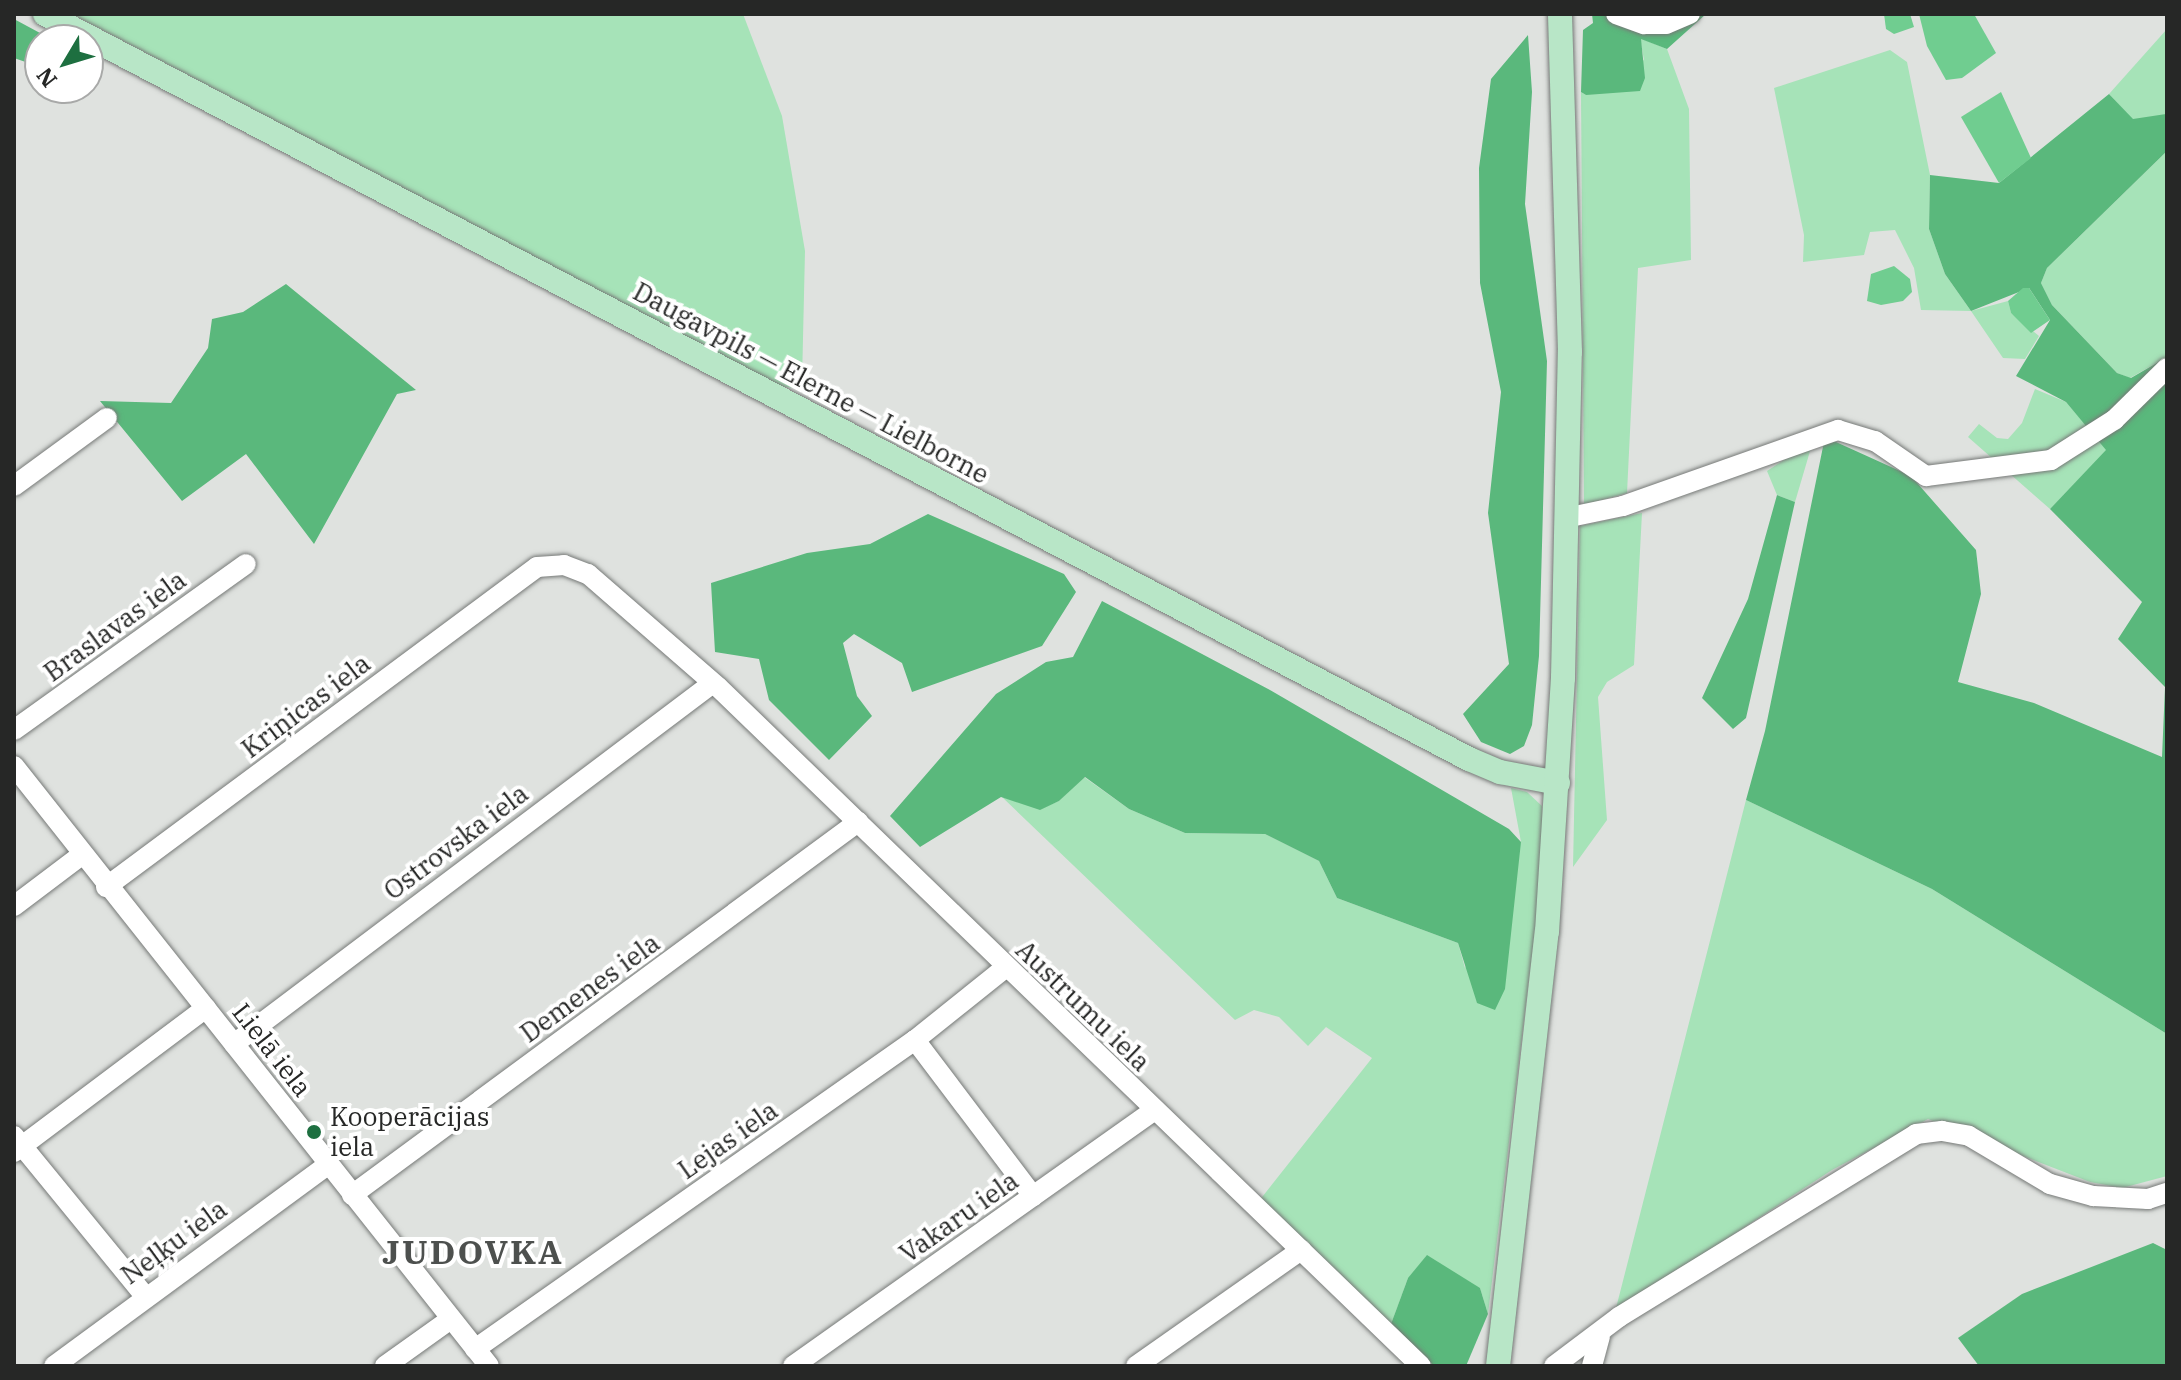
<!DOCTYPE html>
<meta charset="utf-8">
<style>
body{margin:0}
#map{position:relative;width:2181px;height:1380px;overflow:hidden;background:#dfe2df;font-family:"IBM Plex Serif",serif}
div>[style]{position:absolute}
.green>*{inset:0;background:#a6e3b8}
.forest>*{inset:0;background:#5ab87c}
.water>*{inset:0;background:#70cd90}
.roads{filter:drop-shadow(0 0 2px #767977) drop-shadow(0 0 2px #767977)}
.minor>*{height:20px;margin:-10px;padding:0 10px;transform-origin:10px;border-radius:10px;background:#fff}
.major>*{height:24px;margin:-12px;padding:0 12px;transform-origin:12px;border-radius:12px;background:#b8e6c7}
.dots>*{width:22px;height:22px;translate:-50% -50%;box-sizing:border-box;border:4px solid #fff;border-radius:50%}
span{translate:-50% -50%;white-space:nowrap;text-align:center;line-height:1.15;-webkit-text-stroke:8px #fff;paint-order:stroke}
.street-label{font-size:26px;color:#262726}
.poi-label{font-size:26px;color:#262726}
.left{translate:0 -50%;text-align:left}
.district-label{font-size:34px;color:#4d504e;font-weight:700;letter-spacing:2px}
.frame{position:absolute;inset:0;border:16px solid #262726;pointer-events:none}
.north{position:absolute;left:24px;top:24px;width:80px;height:80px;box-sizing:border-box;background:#fff;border:2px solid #a8a9a8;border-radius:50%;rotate:232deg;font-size:22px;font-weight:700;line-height:32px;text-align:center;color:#262726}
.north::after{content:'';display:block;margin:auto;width:28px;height:36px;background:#1d6f40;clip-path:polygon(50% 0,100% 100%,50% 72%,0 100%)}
</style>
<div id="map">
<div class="green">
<div style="clip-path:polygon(72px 14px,743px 14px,782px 116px,805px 251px,802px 382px,794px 388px,779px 386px)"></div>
<div style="clip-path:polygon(2167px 29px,2167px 116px,2133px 120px,2109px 94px)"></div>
<div style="clip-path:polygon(1640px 38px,1667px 49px,1689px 109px,1691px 260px,1638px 268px,1627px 493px,1584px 505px,1581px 92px,1586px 95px,1644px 60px)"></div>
<div style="clip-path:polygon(1890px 50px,1907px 62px,1930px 175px,1929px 229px,1945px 274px,1971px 311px,2008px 301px,2011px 313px,2039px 336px,2025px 359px,2003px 358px,1971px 311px,1921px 310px,1914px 268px,1895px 230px,1870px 232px,1864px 255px,1803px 262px,1804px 235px,1774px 88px)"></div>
<div style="clip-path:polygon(2167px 151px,2167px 357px,2130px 378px,2117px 373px,2052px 305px,2041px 283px,2047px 268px)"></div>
<div style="clip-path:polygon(2035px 389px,2066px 402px,2107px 450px,2050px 509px,1968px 437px,1979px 424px,1997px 438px,2008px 439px,2022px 423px)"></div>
<div style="clip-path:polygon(1813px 441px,1795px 502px,1777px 495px,1767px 471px)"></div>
<div style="clip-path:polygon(1642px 513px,1634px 665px,1607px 682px,1598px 697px,1607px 820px,1573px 867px,1580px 526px)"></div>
<div style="clip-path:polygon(1084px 777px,1129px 809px,1185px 833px,1265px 834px,1319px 861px,1337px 898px,1458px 943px,1465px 968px,1521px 842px,1511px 788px,1527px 792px,1542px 806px,1543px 864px,1488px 1314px,1480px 1288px,1408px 1278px,1391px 1324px,1259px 1201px,1372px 1058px,1326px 1027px,1308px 1046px,1279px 1017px,1254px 1010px,1235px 1020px,1002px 797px,1040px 809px,1059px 801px)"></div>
<div style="clip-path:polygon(1746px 800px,1932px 889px,2167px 1034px,2167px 1176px,2122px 1188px,2090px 1182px,1928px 1119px,1832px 1170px,1615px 1312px)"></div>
</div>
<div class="forest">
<div style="clip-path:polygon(1592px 14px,1706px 14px,1667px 49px,1641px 39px,1645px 78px,1640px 91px,1586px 95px,1581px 92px,1583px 30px,1593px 23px)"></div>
<div style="clip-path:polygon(14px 19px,53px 40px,40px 40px,40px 67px,14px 58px)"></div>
<div style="clip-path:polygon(1528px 35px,1532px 92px,1525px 204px,1547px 361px,1539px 656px,1532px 725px,1524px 746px,1510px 754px,1481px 742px,1463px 714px,1509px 664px,1488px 513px,1501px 392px,1480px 283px,1479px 168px,1491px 79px)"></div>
<div style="clip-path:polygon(2109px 94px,2133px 119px,2166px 114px,2167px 151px,2047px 268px,2041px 283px,2052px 305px,2117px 373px,2131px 378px,2167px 357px,2167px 1034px,1932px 889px,1746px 800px,1765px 731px,1825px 437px,1911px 476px,1976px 550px,1981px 594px,1958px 682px,2034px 703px,2162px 757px,2165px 687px,2118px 639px,2142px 602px,2050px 509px,2106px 450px,2066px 402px,2016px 376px,2050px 320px,2029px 288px,1971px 311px,1945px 274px,1929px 229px,1930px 175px,1999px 183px)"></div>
<div style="clip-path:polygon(286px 284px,416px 390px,397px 394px,314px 544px,246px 454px,182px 501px,100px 401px,171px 403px,208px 348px,212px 319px,243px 312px)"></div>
<div style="clip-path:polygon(1777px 495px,1795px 502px,1746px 718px,1733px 729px,1702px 698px,1748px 599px)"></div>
<div style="clip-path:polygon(928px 514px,1064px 574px,1076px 592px,1042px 646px,912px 692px,902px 663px,854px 634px,843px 643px,857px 696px,872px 716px,829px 760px,769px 700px,759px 659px,715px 652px,711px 583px,807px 553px,870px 544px)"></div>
<div style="clip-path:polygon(1102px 601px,1270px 690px,1509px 829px,1521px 842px,1505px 989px,1495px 1010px,1477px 1003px,1458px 943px,1337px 898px,1319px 861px,1265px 834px,1185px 833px,1129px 809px,1085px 777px,1059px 801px,1040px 810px,1001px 797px,920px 847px,890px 816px,996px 694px,1046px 662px,1073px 657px)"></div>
<div style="clip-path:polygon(2153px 1243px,2167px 1250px,2167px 1366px,1979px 1366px,1958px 1338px,2022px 1294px)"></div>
<div style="clip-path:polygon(1427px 1255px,1480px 1288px,1488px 1314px,1466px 1366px,1434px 1366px,1391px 1324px,1408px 1278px)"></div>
</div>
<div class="water">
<div style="clip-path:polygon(1884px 14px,1910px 14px,1914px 27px,1894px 34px,1886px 29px)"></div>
<div style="clip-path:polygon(1919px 14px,1974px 14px,1996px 53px,1962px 78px,1946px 80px,1927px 46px)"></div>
<div style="clip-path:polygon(2001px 92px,2031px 158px,1999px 183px,1961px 117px)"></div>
<div style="clip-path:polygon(1894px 266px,1910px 279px,1912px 292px,1903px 301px,1881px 305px,1867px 301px,1871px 274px)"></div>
<div style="clip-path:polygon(2023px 288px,2029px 288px,2050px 320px,2031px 333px,2011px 313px,2008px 301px)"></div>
</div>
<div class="roads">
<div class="minor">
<div style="left:1616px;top:14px;width:30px;rotate:20deg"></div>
<div style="left:1644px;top:24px;width:22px"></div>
<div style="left:1666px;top:24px;width:26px;rotate:-23deg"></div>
<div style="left:14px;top:486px;width:115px;rotate:-36.2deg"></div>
<div style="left:1570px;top:517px;width:54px;rotate:-11.7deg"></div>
<div style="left:1623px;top:506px;width:228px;rotate:-19.5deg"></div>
<div style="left:1838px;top:430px;width:39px;rotate:17deg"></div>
<div style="left:1875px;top:441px;width:62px;rotate:34.5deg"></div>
<div style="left:1926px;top:476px;width:126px;rotate:-7.3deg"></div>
<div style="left:2051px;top:460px;width:75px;rotate:-32.4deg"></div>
<div style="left:2114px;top:420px;width:74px;rotate:-44.5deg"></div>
<div style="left:14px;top:730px;width:285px;rotate:-35.6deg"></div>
<div style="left:14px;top:766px;width:765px;rotate:51.63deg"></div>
<div style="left:106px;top:887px;width:537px;rotate:-36.59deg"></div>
<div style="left:537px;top:567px;width:27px;rotate:-4deg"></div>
<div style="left:564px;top:565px;width:26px;rotate:21deg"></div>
<div style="left:588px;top:574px;width:172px;rotate:41deg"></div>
<div style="left:718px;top:687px;width:977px;rotate:44.01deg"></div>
<div style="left:14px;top:906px;width:83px;rotate:-37.1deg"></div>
<div style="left:915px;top:1040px;width:196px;rotate:52.9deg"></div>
<div style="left:234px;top:1044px;width:596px;rotate:-37.02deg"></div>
<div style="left:14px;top:1136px;width:205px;rotate:50.7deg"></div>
<div style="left:14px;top:1152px;width:240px;rotate:-36.9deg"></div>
<div style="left:352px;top:1195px;width:629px;rotate:-36.4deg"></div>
<div style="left:475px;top:1349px;width:538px;rotate:-35.08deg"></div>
<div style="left:915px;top:1040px;width:115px;rotate:-38.7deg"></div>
<div style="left:54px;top:1366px;width:340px;rotate:-36.3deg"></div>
<div style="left:385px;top:1366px;width:81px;rotate:-35.5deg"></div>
<div style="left:793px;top:1366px;width:443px;rotate:-35.3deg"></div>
<div style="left:1136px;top:1366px;width:202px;rotate:-35.1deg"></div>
<div style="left:1554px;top:1366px;width:81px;rotate:-37deg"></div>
<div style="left:1619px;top:1317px;width:349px;rotate:-31.6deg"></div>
<div style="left:1916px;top:1134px;width:26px;rotate:-7deg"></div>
<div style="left:1942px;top:1131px;width:27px;rotate:10deg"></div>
<div style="left:1969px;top:1136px;width:94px;rotate:30.7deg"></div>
<div style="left:2050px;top:1184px;width:45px;rotate:15.6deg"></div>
<div style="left:2093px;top:1196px;width:55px;rotate:3.1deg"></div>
<div style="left:2148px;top:1199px;width:20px;rotate:-18deg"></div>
<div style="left:1592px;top:1366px;width:31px;rotate:-75deg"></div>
</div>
<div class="major">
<div style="left:45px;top:14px;width:1607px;rotate:27.62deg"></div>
<div style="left:1469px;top:759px;width:34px;rotate:23deg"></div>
<div style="left:1500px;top:772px;width:59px;rotate:10.7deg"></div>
<div style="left:1498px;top:1366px;width:437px;rotate:-83.6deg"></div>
<div style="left:1547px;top:932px;width:255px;rotate:-86.4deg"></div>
<div style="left:1563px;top:678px;width:326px;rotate:-88.8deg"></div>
<div style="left:1570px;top:352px;width:338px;rotate:-91.7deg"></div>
</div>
</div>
<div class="dots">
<div style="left:314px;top:1132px;background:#1d6f40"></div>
</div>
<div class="street-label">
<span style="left:811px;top:383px;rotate:28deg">Daugavpils — Elerne — Lielborne</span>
<span style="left:115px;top:626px;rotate:-36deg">Braslavas iela</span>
<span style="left:306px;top:706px;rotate:-37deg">Kriņicas iela</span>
<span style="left:456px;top:842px;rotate:-37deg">Ostrovska iela</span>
<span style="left:590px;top:988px;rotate:-36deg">Demenes iela</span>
<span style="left:1083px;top:1006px;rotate:44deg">Austrumu iela</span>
<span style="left:272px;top:1050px;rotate:52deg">Lielā iela</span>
<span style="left:728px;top:1140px;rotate:-35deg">Lejas iela</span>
<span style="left:959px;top:1217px;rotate:-35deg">Vakaru iela</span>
<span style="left:174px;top:1242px;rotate:-36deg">Neļķu iela</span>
</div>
<div class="poi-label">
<span class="left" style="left:330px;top:1132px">Kooperācijas<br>iela</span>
</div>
<div class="district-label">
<span style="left:473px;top:1252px">JUDOVKA</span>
</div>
<div class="frame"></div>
<div class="north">N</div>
</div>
